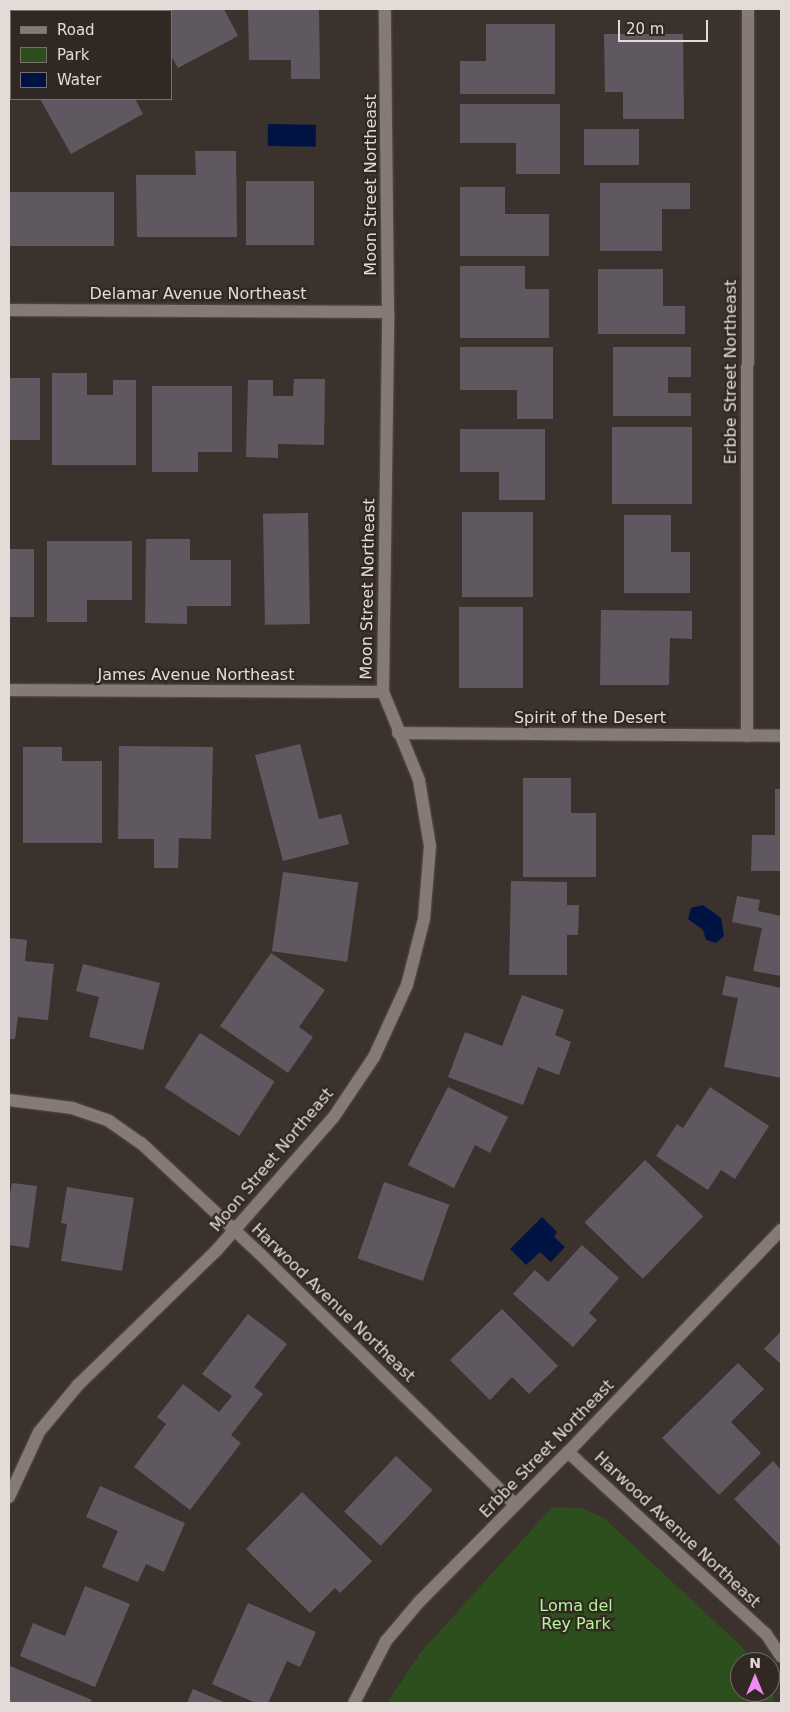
<!DOCTYPE html>
<style>
body{margin:0}
#map{position:relative;width:790px;height:1712px;overflow:hidden;background:#3c322d;font-family:"DejaVu Sans",sans-serif}
div>[style]{position:absolute}
.green>*{inset:0;background:#2d4e1d}
.water>*{inset:0;background:#001443;transform-origin:0 0}
.building>*{inset:0;background:#605861;transform-origin:0 0}
.roads{filter:drop-shadow(0 0 1px #584f4c) drop-shadow(0 0 1px #584f4c)}
.street>*{height:12px;margin:-6px;padding:0 6px;transform-origin:6px;border-radius:6px;background:#867a74}
span{translate:-50% -50%;white-space:nowrap;text-align:center;line-height:1.15;-webkit-text-stroke:4.5px #322823;paint-order:stroke}
.street-label{font-size:16px;color:#e2dbd8}
.park-label{font-size:16px;color:#b2f792}
.frame{position:absolute;inset:0;border:10px solid #e2dbd8;pointer-events:none}
.legend{position:absolute;left:10px;top:10px;width:162px;height:90px;box-sizing:border-box;background:#322823;border:1px solid #78706b;margin:0;padding:6px 9px;list-style:none;font-size:15px;color:#e2dbd8}
.legend li{display:flex;align-items:center;gap:10px;height:25px}
.legend b{width:25px;border:1px solid #78706b}
.north{position:absolute;left:730px;top:1652px;width:50px;height:50px;box-sizing:border-box;background:#322823;border:1px solid #78706b;border-radius:50%;rotate:0deg;font-size:14px;font-weight:700;line-height:20px;text-align:center;color:#e2dbd8}
.north::after{content:'';display:block;margin:auto;width:18px;height:22px;background:#f28af3;clip-path:polygon(50% 0,100% 100%,50% 72%,0 100%)}
.scale{position:absolute;left:618px;top:20px;width:90px;height:22px;box-sizing:border-box;border:2px solid #e2dbd8;border-top:0;padding-left:6px;font-size:15px;line-height:18px;white-space:nowrap;color:#e2dbd8;-webkit-text-stroke:4px #322823;paint-order:stroke}
</style>
<div id="map">
<div class="green">
<div style="clip-path:polygon(552px 1507px,581px 1508px,604px 1518px,741px 1646px,752px 1662px,740px 1662px,740px 1692px,770px 1692px,770px 1687px,775px 1703px,387px 1703px,421px 1652px)"></div>
</div>
<div class="water">
<div style="left:268px;top:124px;width:48px;height:22px;rotate:1deg"></div>
<div style="clip-path:polygon(703px 905px,721px 918px,724px 936px,716px 943px,706px 940px,703px 930px,688px 919px,691px 908px)"></div>
<div style="clip-path:polygon(542px 1217px,557px 1232px,554px 1237px,565px 1247px,551px 1262px,540px 1252px,526px 1265px,510px 1249px)"></div>
</div>
<div class="building">
<div style="clip-path:polygon(152px 9px,224px 9px,238px 36px,178px 68px,171px 56px,171px 11px,148px 11px)"></div>
<div style="clip-path:polygon(248px 9px,319px 9px,320px 79px,291px 79px,291px 60px,249px 60px)"></div>
<div style="clip-path:polygon(486px 24px,555px 24px,555px 94px,460px 94px,460px 61px,486px 61px)"></div>
<div style="clip-path:polygon(604px 34px,683px 34px,684px 119px,623px 119px,623px 92px,605px 92px)"></div>
<div style="clip-path:polygon(40px 99px,135px 99px,143px 114px,71px 154px)"></div>
<div style="clip-path:polygon(460px 104px,560px 104px,560px 174px,516px 174px,516px 143px,460px 143px)"></div>
<div style="left:584px;top:129px;width:55px;height:36px"></div>
<div style="clip-path:polygon(195px 151px,236px 151px,237px 237px,137px 237px,136px 175px,196px 175px)"></div>
<div style="left:246px;top:181px;width:68px;height:64px"></div>
<div style="clip-path:polygon(600px 183px,690px 183px,690px 209px,662px 209px,662px 251px,600px 251px)"></div>
<div style="clip-path:polygon(460px 187px,505px 187px,505px 214px,549px 214px,549px 256px,460px 256px)"></div>
<div style="left:9px;top:192px;width:105px;height:54px"></div>
<div style="clip-path:polygon(460px 266px,525px 266px,525px 289px,549px 289px,549px 338px,460px 338px)"></div>
<div style="clip-path:polygon(598px 269px,663px 269px,663px 306px,685px 306px,685px 334px,598px 334px)"></div>
<div style="clip-path:polygon(460px 347px,553px 347px,553px 419px,517px 419px,517px 390px,460px 390px)"></div>
<div style="clip-path:polygon(613px 347px,691px 347px,691px 377px,668px 377px,668px 393px,691px 393px,691px 416px,613px 416px)"></div>
<div style="clip-path:polygon(52px 373px,87px 373px,87px 395px,113px 395px,113px 380px,136px 380px,136px 465px,52px 465px)"></div>
<div style="left:9px;top:378px;width:31px;height:62px"></div>
<div style="clip-path:polygon(294px 379px,325px 379px,324px 445px,278px 444px,278px 458px,246px 457px,248px 380px,273px 380px,273px 396px,293px 396px)"></div>
<div style="clip-path:polygon(152px 386px,232px 386px,232px 452px,198px 452px,198px 472px,152px 472px)"></div>
<div style="left:612px;top:427px;width:80px;height:77px"></div>
<div style="clip-path:polygon(460px 429px,545px 429px,545px 500px,499px 500px,499px 472px,460px 472px)"></div>
<div style="left:462px;top:512px;width:71px;height:85px"></div>
<div style="left:308px;top:513px;width:111px;height:45px;rotate:89deg"></div>
<div style="clip-path:polygon(624px 515px,671px 515px,671px 552px,690px 552px,690px 593px,624px 593px)"></div>
<div style="clip-path:polygon(146px 539px,190px 539px,190px 560px,231px 560px,231px 606px,187px 606px,187px 624px,145px 623px)"></div>
<div style="clip-path:polygon(47px 541px,132px 541px,132px 600px,87px 600px,87px 622px,47px 622px)"></div>
<div style="left:9px;top:549px;width:25px;height:68px"></div>
<div style="left:459px;top:607px;width:64px;height:81px"></div>
<div style="clip-path:polygon(601px 610px,692px 611px,692px 639px,670px 638px,669px 685px,600px 685px)"></div>
<div style="clip-path:polygon(300px 744px,319px 819px,341px 814px,349px 844px,283px 861px,255px 755px)"></div>
<div style="clip-path:polygon(119px 746px,213px 747px,211px 839px,179px 838px,178px 868px,154px 868px,154px 839px,118px 839px)"></div>
<div style="clip-path:polygon(23px 747px,62px 747px,62px 761px,102px 761px,102px 843px,23px 843px)"></div>
<div style="clip-path:polygon(523px 778px,571px 778px,571px 813px,596px 813px,596px 877px,523px 877px)"></div>
<div style="clip-path:polygon(775px 789px,781px 789px,781px 871px,751px 871px,752px 835px,775px 835px)"></div>
<div style="left:283px;top:872px;width:76px;height:80px;rotate:8deg"></div>
<div style="clip-path:polygon(511px 881px,567px 882px,567px 905px,579px 905px,578px 935px,567px 935px,567px 975px,509px 975px)"></div>
<div style="clip-path:polygon(737px 896px,760px 900px,758px 911px,781px 916px,781px 976px,753px 971px,762px 928px,732px 922px)"></div>
<div style="clip-path:polygon(9px 938px,27px 940px,25px 961px,54px 964px,48px 1020px,18px 1017px,15px 1039px,9px 1039px)"></div>
<div style="clip-path:polygon(271px 953px,325px 990px,299px 1027px,313px 1037px,288px 1073px,220px 1026px)"></div>
<div style="clip-path:polygon(83px 964px,160px 983px,143px 1050px,89px 1037px,99px 997px,76px 991px)"></div>
<div style="clip-path:polygon(726px 976px,781px 988px,781px 1078px,724px 1067px,738px 998px,722px 995px)"></div>
<div style="clip-path:polygon(522px 995px,564px 1010px,555px 1035px,571px 1042px,559px 1075px,538px 1067px,523px 1105px,448px 1077px,465px 1032px,502px 1046px)"></div>
<div style="left:200px;top:1033px;width:89px;height:65px;rotate:33deg"></div>
<div style="clip-path:polygon(448px 1087px,508px 1117px,490px 1153px,475px 1145px,454px 1188px,408px 1165px)"></div>
<div style="clip-path:polygon(710px 1087px,769px 1126px,735px 1179px,721px 1170px,708px 1190px,656px 1156px,677px 1124px,683px 1128px)"></div>
<div style="left:645px;top:1160px;width:81px;height:87px;rotate:44deg"></div>
<div style="left:384px;top:1182px;width:69px;height:81px;rotate:19deg"></div>
<div style="clip-path:polygon(12px 1183px,37px 1186px,29px 1248px,9px 1245px,9px 1201px)"></div>
<div style="clip-path:polygon(67px 1187px,134px 1198px,122px 1271px,61px 1261px,67px 1224px,61px 1223px)"></div>
<div style="clip-path:polygon(582px 1245px,619px 1278px,589px 1313px,597px 1320px,573px 1347px,513px 1294px,535px 1270px,548px 1282px)"></div>
<div style="clip-path:polygon(502px 1309px,558px 1366px,529px 1394px,512px 1377px,490px 1400px,450px 1360px)"></div>
<div style="clip-path:polygon(248px 1314px,287px 1344px,254px 1387px,263px 1394px,231px 1435px,241px 1443px,190px 1510px,134px 1467px,166px 1424px,157px 1417px,183px 1384px,219px 1412px,232px 1396px,202px 1374px)"></div>
<div style="clip-path:polygon(781px 1331px,781px 1364px,764px 1349px)"></div>
<div style="clip-path:polygon(738px 1363px,764px 1389px,731px 1422px,761px 1453px,719px 1495px,662px 1438px)"></div>
<div style="left:396px;top:1456px;width:50px;height:76px;rotate:43deg"></div>
<div style="clip-path:polygon(773px 1461px,781px 1470px,781px 1547px,734px 1499px)"></div>
<div style="clip-path:polygon(100px 1486px,185px 1523px,164px 1572px,146px 1564px,138px 1582px,102px 1567px,118px 1531px,86px 1517px)"></div>
<div style="clip-path:polygon(302px 1492px,372px 1561px,340px 1593px,335px 1588px,310px 1613px,246px 1549px)"></div>
<div style="clip-path:polygon(85px 1586px,130px 1604px,95px 1687px,20px 1656px,33px 1623px,65px 1636px)"></div>
<div style="clip-path:polygon(248px 1603px,316px 1632px,300px 1667px,287px 1661px,268px 1703px,256px 1703px,212px 1684px)"></div>
<div style="clip-path:polygon(10px 1666px,92px 1700px,90px 1703px,9px 1703px)"></div>
<div style="clip-path:polygon(193px 1689px,226px 1703px,187px 1703px)"></div>
</div>
<div class="roads">
<div class="street">
<div style="left:36px;top:11px;width:4px;rotate:-27deg"></div>
<div style="left:9px;top:28px;width:3px;rotate:-45deg"></div>
<div style="left:9px;top:310px;width:379px;rotate:0.3deg"></div>
<div style="left:9px;top:690px;width:374px;rotate:0.3deg"></div>
<div style="left:398px;top:733px;width:383px;rotate:0.4deg"></div>
<div style="left:747px;top:736px;width:727px;rotate:-89.92deg"></div>
<div style="left:9px;top:1100px;width:64px;rotate:7.2deg"></div>
<div style="left:72px;top:1108px;width:39px;rotate:19deg"></div>
<div style="left:109px;top:1121px;width:39px;rotate:35deg"></div>
<div style="left:141px;top:1143px;width:163px;rotate:43deg"></div>
<div style="left:260px;top:1254px;width:358px;rotate:44.5deg"></div>
<div style="left:568px;top:1452px;width:269px;rotate:42.6deg"></div>
<div style="left:766px;top:1634px;width:27px;rotate:56deg"></div>
<div style="left:9px;top:1497px;width:72px;rotate:-65.2deg"></div>
<div style="left:39px;top:1432px;width:61px;rotate:-50.3deg"></div>
<div style="left:78px;top:1385px;width:192px;rotate:-44.2deg"></div>
<div style="left:216px;top:1251px;width:177px;rotate:-48.7deg"></div>
<div style="left:333px;top:1118px;width:73px;rotate:-56.1deg"></div>
<div style="left:374px;top:1057px;width:79px;rotate:-65.4deg"></div>
<div style="left:407px;top:985px;width:68px;rotate:-75.6deg"></div>
<div style="left:424px;top:919px;width:73px;rotate:-85.3deg"></div>
<div style="left:430px;top:846px;width:67px;rotate:-99.5deg"></div>
<div style="left:419px;top:780px;width:95px;rotate:-112.2deg"></div>
<div style="left:383px;top:692px;width:380px;rotate:-89.2deg"></div>
<div style="left:388px;top:312px;width:303px;rotate:-90.6deg"></div>
<div style="left:354px;top:1703px;width:70px;rotate:-62.7deg"></div>
<div style="left:386px;top:1641px;width:51px;rotate:-49.8deg"></div>
<div style="left:419px;top:1602px;width:211px;rotate:-45.2deg"></div>
<div style="left:568px;top:1452px;width:308px;rotate:-46.2deg"></div>
</div>
</div>
<div class="street-label">
<span style="left:371px;top:185px;rotate:-90deg">Moon Street Northeast</span>
<span style="left:198px;top:294px">Delamar Avenue Northeast</span>
<span style="left:731px;top:372px;rotate:-90deg">Erbbe Street Northeast</span>
<span style="left:368px;top:589px;rotate:-89deg">Moon Street Northeast</span>
<span style="left:196px;top:675px">James Avenue Northeast</span>
<span style="left:590px;top:718px">Spirit of the Desert</span>
<span style="left:272px;top:1160px;rotate:-50deg">Moon Street Northeast</span>
<span style="left:333px;top:1303px;rotate:44deg">Harwood Avenue Northeast</span>
<span style="left:547px;top:1449px;rotate:-46deg">Erbbe Street Northeast</span>
<span style="left:677px;top:1530px;rotate:43deg">Harwood Avenue Northeast</span>
</div>
<div class="park-label">
<span style="left:576px;top:1615px">Loma del<br>Rey Park</span>
</div>
<div class="frame"></div>
<ul class="legend">
<li><b style="height:6px;background:#867a74"></b>Road</li>
<li><b style="height:14px;background:#2d4e1d"></b>Park</li>
<li><b style="height:14px;background:#001443"></b>Water</li>
</ul>
<div class="north">N</div>
<div class="scale">20 m</div>
</div>
